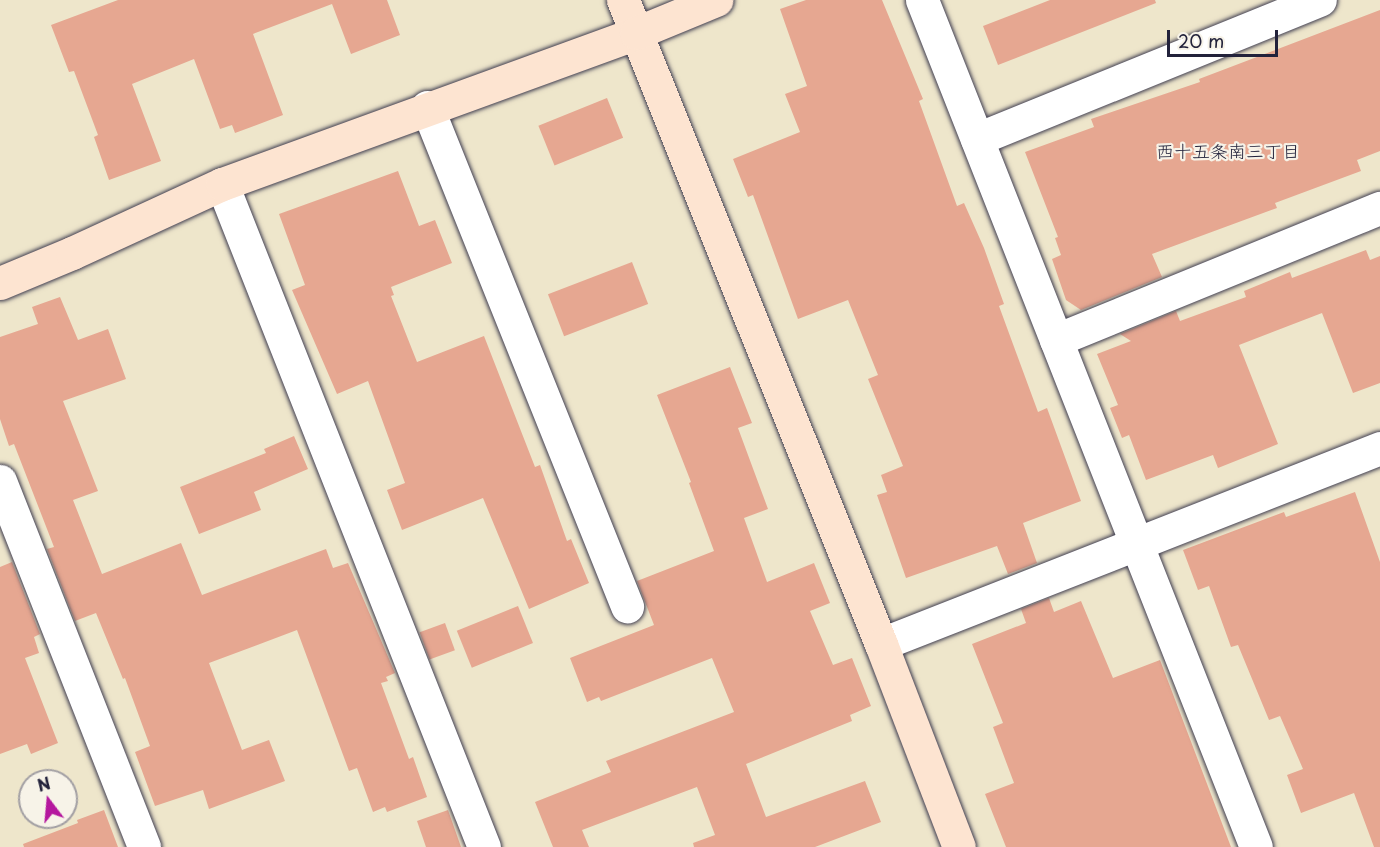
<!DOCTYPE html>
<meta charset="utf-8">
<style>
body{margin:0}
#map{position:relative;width:1380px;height:847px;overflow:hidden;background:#eee6cb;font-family:"Playpen Sans","Klee One",sans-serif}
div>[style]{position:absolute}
.building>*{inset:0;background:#e6a791;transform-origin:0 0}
.roads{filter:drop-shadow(0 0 2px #413f51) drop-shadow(0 0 2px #413f51)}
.street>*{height:33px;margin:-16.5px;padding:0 16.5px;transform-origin:16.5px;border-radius:16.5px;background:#fff}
.secondary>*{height:33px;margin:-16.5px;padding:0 16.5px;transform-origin:16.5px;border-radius:16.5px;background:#fde4d1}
span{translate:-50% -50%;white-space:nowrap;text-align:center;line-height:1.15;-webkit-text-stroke:4.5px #f7f3e8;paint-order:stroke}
.neighbourhood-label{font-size:18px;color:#22223b}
.north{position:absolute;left:18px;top:769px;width:60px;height:60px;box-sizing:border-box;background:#f7f3e8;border:2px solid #a29fa3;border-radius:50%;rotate:344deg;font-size:16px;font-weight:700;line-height:24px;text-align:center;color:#22223b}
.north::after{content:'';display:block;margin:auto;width:21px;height:27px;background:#b5179e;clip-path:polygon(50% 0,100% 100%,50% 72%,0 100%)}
.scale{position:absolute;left:1167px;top:30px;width:111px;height:27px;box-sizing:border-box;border:3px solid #22223b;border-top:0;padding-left:8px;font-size:18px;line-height:21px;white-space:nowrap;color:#22223b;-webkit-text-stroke:4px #f7f3e8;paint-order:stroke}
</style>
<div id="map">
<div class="building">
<div style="clip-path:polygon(118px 0,387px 0,400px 35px,351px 54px,332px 4px,253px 34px,283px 115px,235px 133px,232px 125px,220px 129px,194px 59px,132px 84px,161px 161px,109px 180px,94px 137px,98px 135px,74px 71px,69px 72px,51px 25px)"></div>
<div style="clip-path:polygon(806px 0,882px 0,923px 99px,919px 101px,957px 206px,964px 203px,984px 248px,1004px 304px,999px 306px,1038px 412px,1047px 408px,1081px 501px,1023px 523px,1037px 563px,1008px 574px,997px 546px,906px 578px,877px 495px,887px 492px,881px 475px,903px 466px,868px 379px,878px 375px,848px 300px,798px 319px,753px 195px,748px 197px,733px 159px,800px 132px,785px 94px,807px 86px,780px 9px)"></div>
<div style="clip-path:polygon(1050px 0,1155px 0,1156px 3px,998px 65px,983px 26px)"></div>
<div style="clip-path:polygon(1380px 10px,1380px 151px,1357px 160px,1361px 171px,1275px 203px,1277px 208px,1152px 254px,1162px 277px,1081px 310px,1066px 300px,1052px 259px,1061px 255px,1055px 238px,1058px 237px,1025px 152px,1094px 127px,1091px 119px,1200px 82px,1199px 79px)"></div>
<div style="left:607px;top:98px;width:43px;height:74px;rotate:68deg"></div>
<div style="clip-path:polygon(398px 171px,419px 226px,435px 220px,452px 263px,391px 287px,394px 295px,391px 296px,417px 362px,484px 336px,535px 467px,540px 465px,567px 541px,571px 539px,589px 583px,529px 609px,483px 498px,402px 530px,387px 490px,405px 483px,368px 381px,337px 394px,292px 290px,305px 285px,279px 214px)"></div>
<div style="clip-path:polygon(1366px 250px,1370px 260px,1380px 256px,1380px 383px,1353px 393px,1322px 313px,1239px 345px,1278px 444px,1218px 468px,1213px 455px,1146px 480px,1129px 435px,1122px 438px,1110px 408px,1118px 405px,1097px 354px,1131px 341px,1120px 334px,1176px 311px,1180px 321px,1246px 297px,1244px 291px,1290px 272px,1292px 278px)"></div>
<div style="left:632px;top:262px;width:45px;height:90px;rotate:69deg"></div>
<div style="clip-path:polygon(60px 297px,78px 340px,108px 329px,126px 379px,63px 401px,98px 491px,73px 500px,102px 574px,181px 543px,202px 595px,326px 549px,333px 568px,348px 563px,395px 673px,386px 677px,388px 681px,381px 683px,409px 759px,413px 757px,427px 797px,387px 812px,385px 807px,373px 812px,357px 768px,349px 771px,297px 630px,209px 663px,242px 750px,269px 740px,285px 781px,209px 809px,203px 790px,155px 806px,135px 752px,150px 746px,125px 678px,123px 679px,96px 613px,75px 621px,47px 549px,54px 547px,14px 444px,9px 446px,0 419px,0 337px,38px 324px,32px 307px)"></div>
<div style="clip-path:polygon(730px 367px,752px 423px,738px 428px,768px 509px,744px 518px,767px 582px,814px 563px,830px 603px,810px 611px,833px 665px,852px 658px,871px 706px,850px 715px,852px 721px,746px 764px,766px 817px,865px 781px,881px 822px,815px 847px,694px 847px,693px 843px,715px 835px,697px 787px,582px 830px,589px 847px,553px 847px,535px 802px,611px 772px,606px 761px,734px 712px,712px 658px,601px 701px,599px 697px,587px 702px,570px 658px,654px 625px,637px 581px,714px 551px,689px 483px,691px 482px,657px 395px)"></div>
<div style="clip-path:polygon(294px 436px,308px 469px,254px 492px,261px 510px,199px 534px,180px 487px,266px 453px,264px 449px)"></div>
<div style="clip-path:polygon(1355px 492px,1380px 562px,1380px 847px,1374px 847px,1354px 793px,1301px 813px,1287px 775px,1303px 769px,1280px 716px,1269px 720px,1238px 645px,1231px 647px,1209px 586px,1198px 590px,1183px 550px,1284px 512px,1286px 517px)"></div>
<div style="clip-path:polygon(12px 562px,40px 634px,34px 637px,39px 653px,25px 658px,58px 743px,31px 754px,27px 744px,0 754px,0 567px)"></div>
<div style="clip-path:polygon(1049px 598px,1054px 612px,1081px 601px,1113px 678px,1160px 660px,1231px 847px,1006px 847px,985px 794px,1014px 783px,993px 727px,1003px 723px,972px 644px,1026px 623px,1021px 609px)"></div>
<div style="left:518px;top:606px;width:40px;height:66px;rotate:68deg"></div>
<div style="left:445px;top:623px;width:29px;height:27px;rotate:70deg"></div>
<div style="clip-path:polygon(104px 810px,118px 847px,24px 847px,23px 844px,78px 823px,77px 820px)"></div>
<div style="clip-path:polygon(448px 810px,461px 847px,426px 847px,417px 821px)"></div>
</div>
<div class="roads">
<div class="street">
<div style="left:922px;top:0;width:910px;rotate:68.48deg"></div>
<div style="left:427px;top:107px;width:538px;rotate:68.16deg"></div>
<div style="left:977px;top:139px;width:370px;rotate:-22.1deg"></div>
<div style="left:222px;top:184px;width:713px;rotate:68.44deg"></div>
<div style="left:1056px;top:340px;width:350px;rotate:-22.2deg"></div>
<div style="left:0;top:481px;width:393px;rotate:68.5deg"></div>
<div style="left:881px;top:644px;width:536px;rotate:-21.44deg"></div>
</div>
<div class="secondary">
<div style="left:623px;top:0;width:694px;rotate:68.17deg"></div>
<div style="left:881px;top:644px;width:217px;rotate:69deg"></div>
<div style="left:0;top:283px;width:78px;rotate:-22.6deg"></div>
<div style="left:72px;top:253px;width:165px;rotate:-24.7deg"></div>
<div style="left:222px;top:184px;width:441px;rotate:-20deg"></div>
<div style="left:636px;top:33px;width:87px;rotate:-22.4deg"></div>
</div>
</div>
<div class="neighbourhood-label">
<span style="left:1228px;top:151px">西十五条南三丁目</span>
</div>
<div class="north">N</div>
<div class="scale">20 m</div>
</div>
